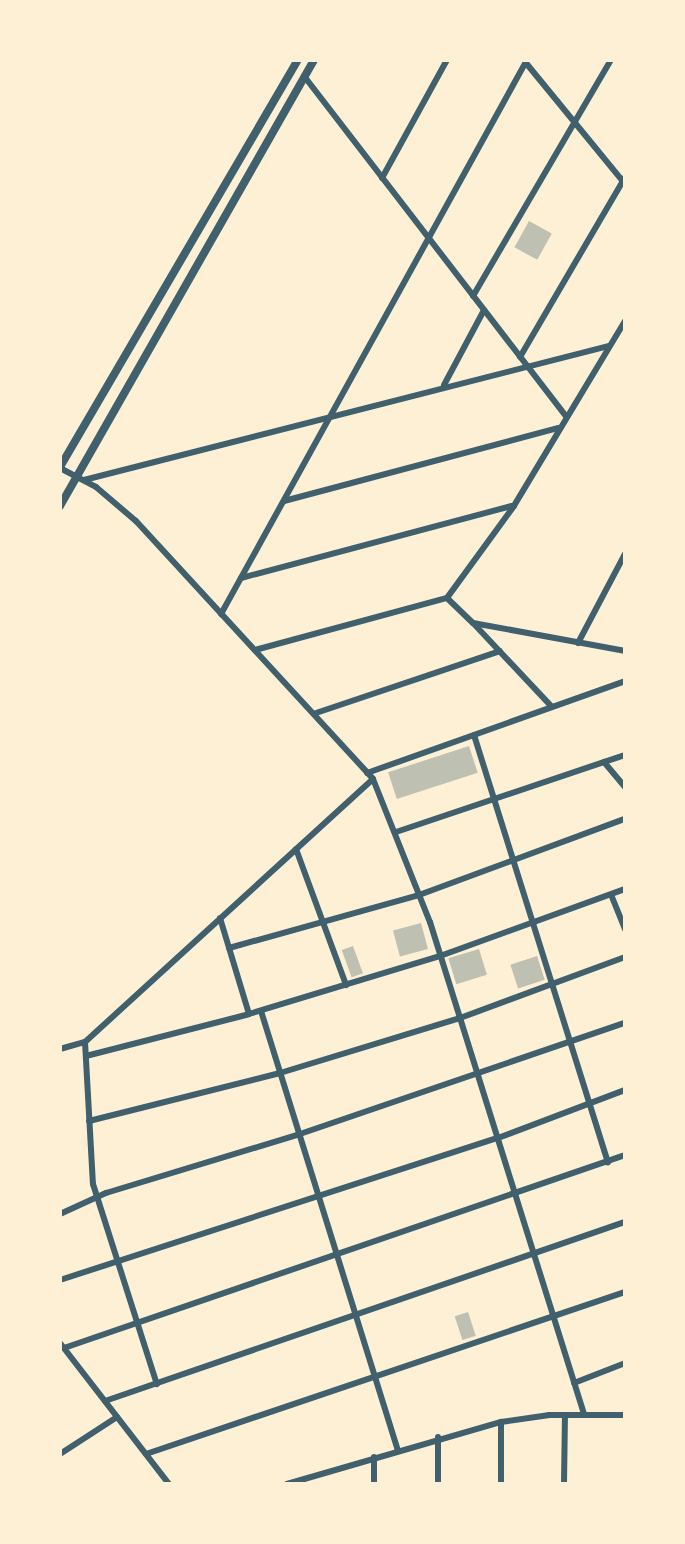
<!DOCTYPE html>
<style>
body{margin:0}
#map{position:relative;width:685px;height:1544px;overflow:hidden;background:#fdf0d5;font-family:Cabin,sans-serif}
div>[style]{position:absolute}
.building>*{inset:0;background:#bec0b2;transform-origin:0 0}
.minor>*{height:6px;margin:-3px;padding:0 3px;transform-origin:3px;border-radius:3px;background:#3f606c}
.tertiary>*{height:8px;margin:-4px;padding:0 4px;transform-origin:4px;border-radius:4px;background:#3f606c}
span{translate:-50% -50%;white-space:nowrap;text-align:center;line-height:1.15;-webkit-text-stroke:8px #fdf0d5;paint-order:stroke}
.frame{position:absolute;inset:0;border:62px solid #fdf0d5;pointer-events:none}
</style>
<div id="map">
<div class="building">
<div style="left:529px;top:221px;width:26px;height:30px;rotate:29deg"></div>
<div style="left:469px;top:746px;width:28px;height:85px;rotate:72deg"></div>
<div style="left:421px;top:923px;width:27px;height:29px;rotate:75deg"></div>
<div style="left:353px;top:946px;width:29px;height:12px;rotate:70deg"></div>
<div style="left:479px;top:949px;width:27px;height:32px;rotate:73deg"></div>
<div style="left:537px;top:956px;width:25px;height:28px;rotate:72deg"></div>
<div style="left:468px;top:1312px;width:25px;height:14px;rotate:72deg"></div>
</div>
<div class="minor">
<div style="left:526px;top:63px;width:156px;rotate:50.7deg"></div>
<div style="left:304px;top:76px;width:428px;rotate:52.4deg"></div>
<div style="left:382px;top:178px;width:135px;rotate:-61.2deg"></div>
<div style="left:473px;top:296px;width:273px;rotate:-59.7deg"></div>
<div style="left:625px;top:321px;width:216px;rotate:121deg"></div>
<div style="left:514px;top:506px;width:114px;rotate:126.1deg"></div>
<div style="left:447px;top:598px;width:36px;rotate:44deg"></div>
<div style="left:473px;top:623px;width:155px;rotate:10.4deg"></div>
<div style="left:520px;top:357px;width:208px;rotate:-59.7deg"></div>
<div style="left:444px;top:385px;width:85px;rotate:-61.9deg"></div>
<div style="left:60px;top:468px;width:41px;rotate:27.8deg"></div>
<div style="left:96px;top:487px;width:52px;rotate:40.4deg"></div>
<div style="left:136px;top:521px;width:350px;rotate:47.4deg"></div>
<div style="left:373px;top:779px;width:154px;rotate:68.3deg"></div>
<div style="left:430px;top:922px;width:516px;rotate:72.62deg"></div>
<div style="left:84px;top:480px;width:542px;rotate:-14.32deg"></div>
<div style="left:284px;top:501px;width:284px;rotate:-14.9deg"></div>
<div style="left:241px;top:578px;width:280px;rotate:-14.9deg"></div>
<div style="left:221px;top:614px;width:633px;rotate:-61.09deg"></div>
<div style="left:475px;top:625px;width:112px;rotate:46.8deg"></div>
<div style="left:578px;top:643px;width:101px;rotate:-62.2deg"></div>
<div style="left:255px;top:650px;width:199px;rotate:-15.2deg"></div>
<div style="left:316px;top:713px;width:194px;rotate:-18.6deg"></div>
<div style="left:474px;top:735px;width:448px;rotate:72.6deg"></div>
<div style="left:604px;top:762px;width:33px;rotate:50deg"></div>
<div style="left:367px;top:773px;width:274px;rotate:-19.6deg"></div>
<div style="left:396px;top:832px;width:242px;rotate:-18.6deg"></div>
<div style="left:296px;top:849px;width:145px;rotate:69.8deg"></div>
<div style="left:612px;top:897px;width:35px;rotate:68deg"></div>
<div style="left:220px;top:918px;width:100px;rotate:73.2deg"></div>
<div style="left:229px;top:948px;width:197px;rotate:-15.6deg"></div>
<div style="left:419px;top:895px;width:220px;rotate:-20.3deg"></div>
<div style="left:261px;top:1011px;width:460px;rotate:72.7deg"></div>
<div style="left:85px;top:1042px;width:142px;rotate:86.8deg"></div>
<div style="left:93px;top:1184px;width:210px;rotate:72.3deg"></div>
<div style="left:60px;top:1049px;width:26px;rotate:-16deg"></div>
<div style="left:85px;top:1042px;width:390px;rotate:-42.4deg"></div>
<div style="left:86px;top:1056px;width:168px;rotate:-14.4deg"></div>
<div style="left:249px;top:1014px;width:200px;rotate:-16.9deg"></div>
<div style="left:440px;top:956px;width:197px;rotate:-19.9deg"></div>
<div style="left:89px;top:1121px;width:197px;rotate:-14.1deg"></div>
<div style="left:280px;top:1073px;width:188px;rotate:-17deg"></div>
<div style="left:460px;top:1018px;width:176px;rotate:-20.3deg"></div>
<div style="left:60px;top:1214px;width:51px;rotate:-24.5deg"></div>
<div style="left:106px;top:1193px;width:200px;rotate:-16.9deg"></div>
<div style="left:297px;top:1135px;width:347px;rotate:-18.9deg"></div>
<div style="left:60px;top:1280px;width:460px;rotate:-18deg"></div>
<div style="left:498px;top:1138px;width:136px;rotate:-20.7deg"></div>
<div style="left:60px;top:1343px;width:178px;rotate:52.3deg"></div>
<div style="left:64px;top:1348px;width:593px;rotate:-18.98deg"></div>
<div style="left:574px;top:1383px;width:55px;rotate:-21.4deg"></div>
<div style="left:105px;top:1401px;width:550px;rotate:-19deg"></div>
<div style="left:501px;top:1422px;width:62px;rotate:90deg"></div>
<div style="left:438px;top:1437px;width:47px;rotate:90deg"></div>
<div style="left:60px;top:1454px;width:68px;rotate:-33deg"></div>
<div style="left:146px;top:1454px;width:506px;rotate:-18.69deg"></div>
<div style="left:287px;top:1484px;width:223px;rotate:-16.2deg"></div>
<div style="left:501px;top:1422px;width:49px;rotate:-8.3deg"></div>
<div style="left:549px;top:1415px;width:76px"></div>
<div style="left:374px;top:1484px;width:27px;rotate:-90deg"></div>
<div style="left:564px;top:1484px;width:69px;rotate:-89.2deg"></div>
</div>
<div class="tertiary">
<div style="left:60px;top:467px;width:471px;rotate:-59.7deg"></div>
<div style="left:60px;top:506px;width:513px;rotate:-60.34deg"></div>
</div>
<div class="frame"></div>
</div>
